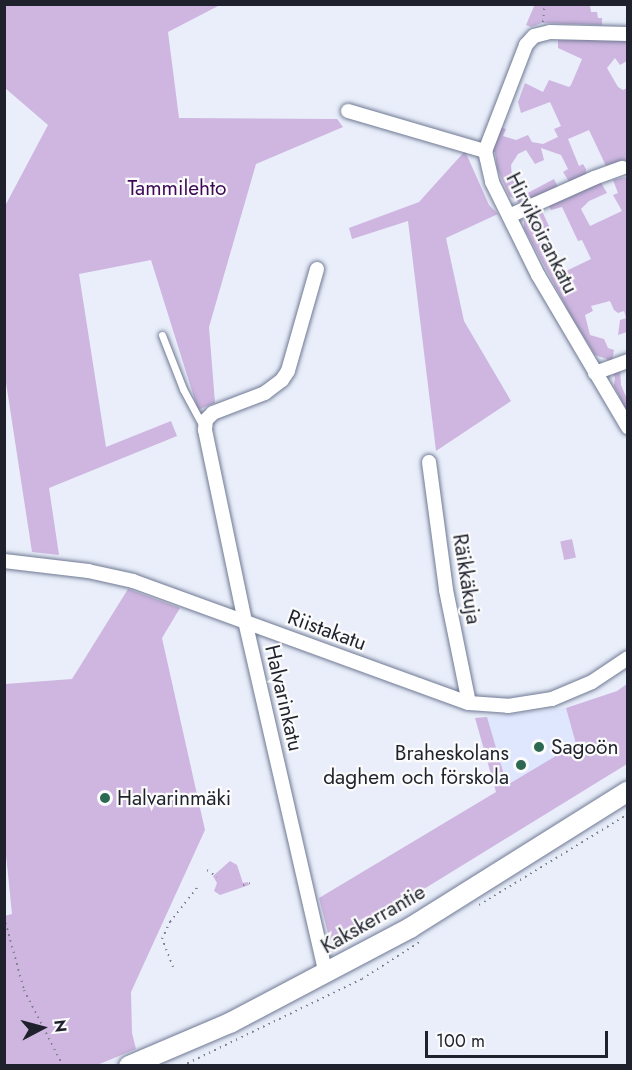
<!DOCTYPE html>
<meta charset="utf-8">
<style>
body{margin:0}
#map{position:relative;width:632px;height:1070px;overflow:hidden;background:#e9eefa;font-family:Jost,sans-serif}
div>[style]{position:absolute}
.built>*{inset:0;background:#dfe7fe}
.green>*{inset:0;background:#ceb6e0;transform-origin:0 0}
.path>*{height:2px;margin-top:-1px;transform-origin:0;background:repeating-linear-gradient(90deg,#7e828d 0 1.5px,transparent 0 6px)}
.roads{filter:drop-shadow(0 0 2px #6f7993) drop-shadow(0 0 2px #6f7993)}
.service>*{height:7px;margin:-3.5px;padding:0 3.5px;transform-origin:3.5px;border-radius:3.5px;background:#fff}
.minor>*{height:14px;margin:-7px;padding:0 7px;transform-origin:7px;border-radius:7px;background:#fff}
.secondary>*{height:20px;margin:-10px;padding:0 10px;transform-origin:10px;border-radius:10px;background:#fff}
.dots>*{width:16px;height:16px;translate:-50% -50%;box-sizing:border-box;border:3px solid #fbfbfb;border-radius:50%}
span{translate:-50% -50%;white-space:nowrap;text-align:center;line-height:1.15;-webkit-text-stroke:4.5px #fbfbfb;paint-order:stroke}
.park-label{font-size:21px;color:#3d0957}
.street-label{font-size:21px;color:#1f222d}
.poi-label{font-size:21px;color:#1f222d}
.left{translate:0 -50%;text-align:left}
.right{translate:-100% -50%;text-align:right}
.frame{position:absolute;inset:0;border:6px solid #1f222d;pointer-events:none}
.north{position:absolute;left:12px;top:998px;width:60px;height:60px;-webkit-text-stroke:4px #fbfbfb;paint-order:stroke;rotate:84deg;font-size:16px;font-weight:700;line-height:24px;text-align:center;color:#1f222d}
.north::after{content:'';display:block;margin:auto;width:21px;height:27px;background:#1f222d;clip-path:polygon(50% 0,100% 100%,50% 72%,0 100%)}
.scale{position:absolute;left:425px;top:1031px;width:183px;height:27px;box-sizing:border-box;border:3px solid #1f222d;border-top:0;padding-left:8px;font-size:18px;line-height:21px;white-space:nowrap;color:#1f222d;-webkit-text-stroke:4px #fbfbfb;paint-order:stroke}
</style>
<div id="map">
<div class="built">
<div style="clip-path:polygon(566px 708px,576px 744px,506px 786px,487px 717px)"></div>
</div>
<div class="green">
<div style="clip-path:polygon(5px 4px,220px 5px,168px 32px,179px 118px,337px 119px,343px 127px,256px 164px,209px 327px,215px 403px,198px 410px,151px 260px,79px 274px,106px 447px,171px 421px,177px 436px,49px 488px,59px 555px,32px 552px,5px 376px,5px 206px,48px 125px,5px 88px)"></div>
<div style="clip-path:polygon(535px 4px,590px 5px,591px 12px,597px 12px,598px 18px,602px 18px,602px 25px,542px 23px,531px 27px,526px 25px)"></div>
<div style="clip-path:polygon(558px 40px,627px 40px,627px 61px,620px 65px,615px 58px,607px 68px,618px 87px,623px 90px,627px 88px,628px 160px,606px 166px,589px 130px,568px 139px,579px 166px,583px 164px,586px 169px,586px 176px,570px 183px,563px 172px,568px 169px,561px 155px,541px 148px,544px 160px,535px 164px,526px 150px,518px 154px,511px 165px,512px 177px,522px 196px,554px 179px,558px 187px,519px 205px,519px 202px,509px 196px,497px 168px,495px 152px,491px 152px,500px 127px,506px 129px,503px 136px,516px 140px,528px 135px,532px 142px,543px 144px,558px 137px,554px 129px,561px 126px,550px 102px,521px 113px,518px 102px,525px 83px,543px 92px,549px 80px,569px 87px,571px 85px,582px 59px,558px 48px)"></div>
<div style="clip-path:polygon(465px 151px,489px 205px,498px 214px,446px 238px,464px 321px,511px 401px,436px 451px,408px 221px,352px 239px,349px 228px,419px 202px)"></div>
<div style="clip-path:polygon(625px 177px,628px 181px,627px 332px,618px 335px,620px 320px,626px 318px,624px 311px,618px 313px,614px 310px,610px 301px,591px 306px,593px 311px,585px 315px,590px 335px,604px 339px,608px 348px,614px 350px,612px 362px,608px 363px,607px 359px,595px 355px,571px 316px,524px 228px,524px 215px,540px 207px,549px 226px,549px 230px,540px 234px,560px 274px,591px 259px,582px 240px,578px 241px,562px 207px,551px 210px,547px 203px,600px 181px,607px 193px,589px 201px,581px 209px,590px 226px,622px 211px,613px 195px,618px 193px,613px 180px)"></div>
<div style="clip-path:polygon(620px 369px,621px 385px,627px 399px,627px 412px,614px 386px,615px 377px,613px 375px)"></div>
<div style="left:572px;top:539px;width:19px;height:12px;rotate:78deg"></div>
<div style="clip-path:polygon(128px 589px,180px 608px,162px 638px,205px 830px,131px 992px,132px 1033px,136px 1049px,97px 1065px,5px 1065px,4px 916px,12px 914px,4px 835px,5px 684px,72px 679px)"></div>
<div style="clip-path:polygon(627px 684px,627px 764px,341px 940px,334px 943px,330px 941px,319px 898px,496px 792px,475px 718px,487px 717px,507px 785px,576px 744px,566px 708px,617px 691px)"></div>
<div style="clip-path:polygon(230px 861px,237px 865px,243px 883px,248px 882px,249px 885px,220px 895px,214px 891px,217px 883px,213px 876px)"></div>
</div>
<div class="path">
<div style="left:543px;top:22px;width:18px;rotate:-84deg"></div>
<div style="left:207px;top:870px;width:12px;rotate:35deg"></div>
<div style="left:243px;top:885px;width:7px;rotate:-16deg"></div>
<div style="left:479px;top:905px;width:175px;rotate:-31.4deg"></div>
<div style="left:4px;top:917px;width:76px;rotate:74.7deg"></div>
<div style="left:24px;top:990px;width:85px;rotate:62.8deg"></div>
<div style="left:173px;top:967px;width:30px;rotate:-111deg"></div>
<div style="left:162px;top:939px;width:19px;rotate:-65deg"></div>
<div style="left:170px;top:922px;width:47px;rotate:-51.9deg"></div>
<div style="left:182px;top:1066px;width:200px;rotate:-25.8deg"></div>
<div style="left:362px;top:979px;width:70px;rotate:-32.8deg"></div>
</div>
<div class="roads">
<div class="service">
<div style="left:162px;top:335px;width:58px;rotate:68.7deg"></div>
<div style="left:183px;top:389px;width:44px;rotate:61.7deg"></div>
</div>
<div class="minor">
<div style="left:628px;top:34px;width:78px;rotate:-178.5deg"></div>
<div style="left:550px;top:32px;width:16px;rotate:166deg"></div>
<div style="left:534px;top:36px;width:12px;rotate:132deg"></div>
<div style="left:526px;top:45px;width:114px;rotate:111.1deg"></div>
<div style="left:485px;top:151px;width:32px;rotate:77deg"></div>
<div style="left:492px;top:182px;width:104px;rotate:63.7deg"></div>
<div style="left:538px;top:275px;width:177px;rotate:59.4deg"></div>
<div style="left:348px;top:111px;width:143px;rotate:16.3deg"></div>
<div style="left:509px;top:216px;width:93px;rotate:-24.1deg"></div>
<div style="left:594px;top:178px;width:30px;rotate:-20deg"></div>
<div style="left:317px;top:269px;width:106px;rotate:105.9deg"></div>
<div style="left:288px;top:371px;width:11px;rotate:124deg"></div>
<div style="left:282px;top:380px;width:21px;rotate:143deg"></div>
<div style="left:265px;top:393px;width:56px;rotate:159deg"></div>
<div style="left:213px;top:413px;width:10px;rotate:135deg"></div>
<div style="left:206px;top:420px;width:10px;rotate:96deg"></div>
<div style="left:205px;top:430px;width:195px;rotate:78.2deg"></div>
<div style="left:245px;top:621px;width:362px;rotate:77.1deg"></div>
<div style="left:595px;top:373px;width:35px;rotate:-20deg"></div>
<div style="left:429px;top:462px;width:129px;rotate:82.4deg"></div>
<div style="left:446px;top:590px;width:115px;rotate:78.5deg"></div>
<div style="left:4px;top:561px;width:85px;rotate:6.8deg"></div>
<div style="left:88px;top:571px;width:46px;rotate:12.5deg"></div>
<div style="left:133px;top:581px;width:357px;rotate:20deg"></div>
<div style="left:469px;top:703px;width:39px;rotate:4deg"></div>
<div style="left:508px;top:706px;width:45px;rotate:-9deg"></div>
<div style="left:552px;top:699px;width:43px;rotate:-23deg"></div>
<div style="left:592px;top:682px;width:43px;rotate:-33.7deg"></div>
</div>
<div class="secondary">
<div style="left:129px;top:1066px;width:110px;rotate:-23.1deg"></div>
<div style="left:230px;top:1023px;width:204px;rotate:-27.8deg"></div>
<div style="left:410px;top:928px;width:257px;rotate:-32.1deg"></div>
</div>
</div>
<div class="dots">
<div style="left:539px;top:747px;background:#2d6852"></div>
<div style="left:521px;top:765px;background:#2d6852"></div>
<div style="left:105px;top:798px;background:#2d6852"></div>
</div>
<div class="park-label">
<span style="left:177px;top:188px">Tammilehto</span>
</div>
<div class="street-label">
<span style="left:542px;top:233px;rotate:63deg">Hirvikoirankatu</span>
<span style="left:467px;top:579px;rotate:81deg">Räikkäkuja</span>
<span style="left:327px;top:630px;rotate:20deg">Riistakatu</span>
<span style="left:284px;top:698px;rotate:77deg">Halvarinkatu</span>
<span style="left:373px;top:919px;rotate:-30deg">Kakskerrantie</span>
</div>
<div class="poi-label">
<span class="left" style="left:551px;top:747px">Sagoön</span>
<span class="right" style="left:509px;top:765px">Braheskolans<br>daghem och förskola</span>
<span class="left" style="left:117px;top:798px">Halvarinmäki</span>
</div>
<div class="frame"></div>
<div class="north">N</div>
<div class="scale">100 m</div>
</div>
